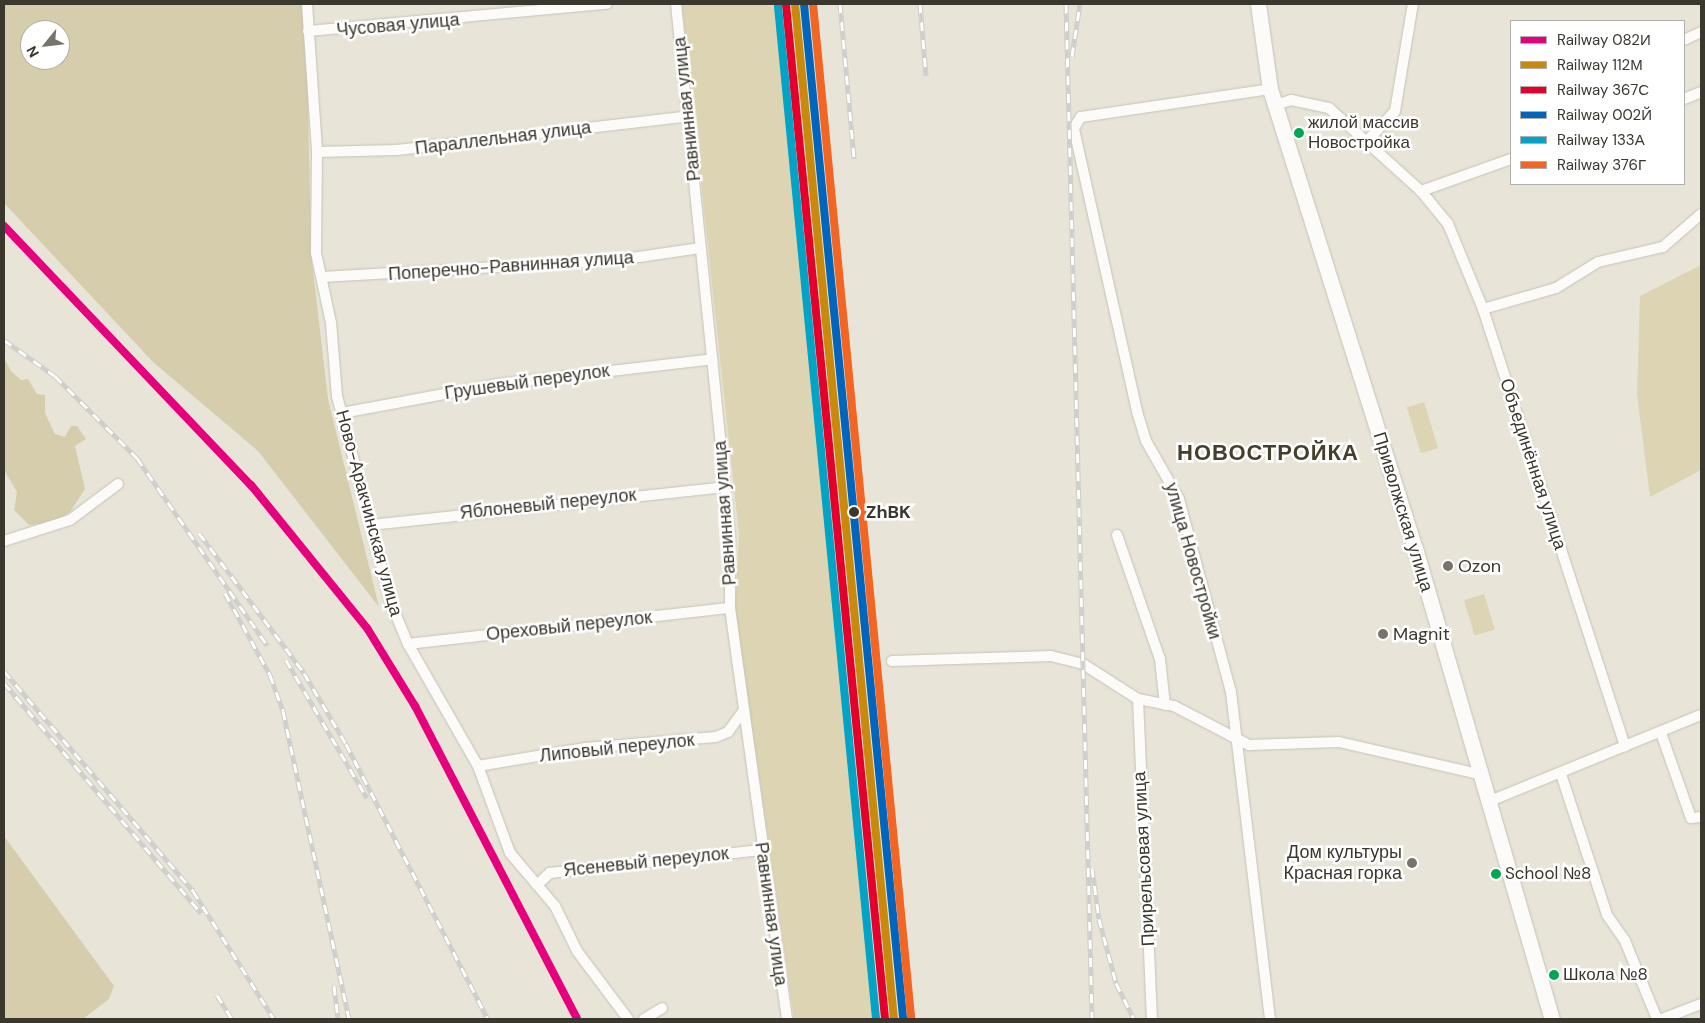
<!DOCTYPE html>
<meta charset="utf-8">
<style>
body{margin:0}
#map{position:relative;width:1705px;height:1023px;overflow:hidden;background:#e8e5d8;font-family:"DM Sans",sans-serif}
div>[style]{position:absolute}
.green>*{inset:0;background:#dcd4b3;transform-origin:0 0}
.forest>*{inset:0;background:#d5cdac}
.roads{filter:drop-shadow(0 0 1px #c5c2b7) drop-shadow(0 0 1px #c5c2b7)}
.minor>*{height:10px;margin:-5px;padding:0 5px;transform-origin:5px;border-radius:5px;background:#fcfbf9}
.secondary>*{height:15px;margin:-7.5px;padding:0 7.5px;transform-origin:7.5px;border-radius:7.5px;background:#fcfbf9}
.rail>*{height:5px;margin-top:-2.5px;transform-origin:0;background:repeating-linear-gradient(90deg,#fff 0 9px,#cfceca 0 18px);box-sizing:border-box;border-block:1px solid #cfceca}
.rail-1>*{height:8px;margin:-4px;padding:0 4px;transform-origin:4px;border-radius:4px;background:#e5007d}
.rail-2>*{height:8px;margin:-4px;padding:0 4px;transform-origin:4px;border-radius:4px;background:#c88a0c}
.rail-3>*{height:8px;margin:-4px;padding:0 4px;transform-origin:4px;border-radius:4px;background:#e4002b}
.rail-4>*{height:8px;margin:-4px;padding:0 4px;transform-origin:4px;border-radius:4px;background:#0065bd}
.rail-5>*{height:8px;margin:-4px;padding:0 4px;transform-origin:4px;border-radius:4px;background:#03a3c6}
.rail-6>*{height:8px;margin:-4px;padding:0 4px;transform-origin:4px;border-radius:4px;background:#f26522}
.dots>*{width:14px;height:14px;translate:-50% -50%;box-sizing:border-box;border:2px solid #fff;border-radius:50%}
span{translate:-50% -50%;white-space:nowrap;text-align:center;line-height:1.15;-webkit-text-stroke:5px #fff;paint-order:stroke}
.bus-label{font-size:17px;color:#3a372e}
.left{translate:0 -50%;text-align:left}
.street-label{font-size:18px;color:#3a372e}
.stop-label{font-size:18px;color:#3a372e;font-weight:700}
.poi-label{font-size:18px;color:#3a372e}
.right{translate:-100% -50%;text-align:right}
.district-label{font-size:22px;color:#443f2b;font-weight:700;letter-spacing:1px}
.frame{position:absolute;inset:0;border:5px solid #3a372e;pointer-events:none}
.legend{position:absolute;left:1510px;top:20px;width:175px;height:165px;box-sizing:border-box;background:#fff;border:1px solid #b0afab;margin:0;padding:6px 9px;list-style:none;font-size:15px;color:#3a372e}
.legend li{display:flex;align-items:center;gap:10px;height:25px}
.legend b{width:25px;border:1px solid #b0afab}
.north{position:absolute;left:20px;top:20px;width:50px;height:50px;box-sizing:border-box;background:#fff;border:1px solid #b0afab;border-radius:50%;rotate:241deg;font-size:14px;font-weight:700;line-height:20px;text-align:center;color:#3a372e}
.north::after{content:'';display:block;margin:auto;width:18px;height:22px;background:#77746a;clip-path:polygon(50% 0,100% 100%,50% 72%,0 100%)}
</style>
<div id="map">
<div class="green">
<div style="clip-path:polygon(682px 4px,777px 4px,878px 1019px,794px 1019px,735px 608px,739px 535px)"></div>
<div style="clip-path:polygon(1701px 265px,1701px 470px,1650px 497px,1637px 394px,1640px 296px)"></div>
<div style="left:1424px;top:402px;width:48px;height:18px;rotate:73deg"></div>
<div style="left:1484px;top:594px;width:37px;height:21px;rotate:73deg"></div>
</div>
<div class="forest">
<div style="clip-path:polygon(evenodd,4px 4px,306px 4px,311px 253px,328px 399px,379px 607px,258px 451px,153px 362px,4px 203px,4px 4px,30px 30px,60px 30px,60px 60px,30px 60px,30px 30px)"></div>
<div style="clip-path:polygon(4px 358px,11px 371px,21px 380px,28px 379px,37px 394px,45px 395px,45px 413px,55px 434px,65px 437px,71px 426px,77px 426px,86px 439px,75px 446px,85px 489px,70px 512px,51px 523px,29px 525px,14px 510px,17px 492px,4px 470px)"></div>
<div style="clip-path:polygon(4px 836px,114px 986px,109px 999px,83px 1019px,4px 1019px)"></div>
</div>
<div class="roads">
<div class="minor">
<div style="left:307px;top:4px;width:148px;rotate:86.1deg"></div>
<div style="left:317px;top:152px;width:101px;rotate:90.6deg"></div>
<div style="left:316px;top:253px;width:72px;rotate:77.9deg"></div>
<div style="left:331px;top:323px;width:73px;rotate:85.3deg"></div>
<div style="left:337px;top:396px;width:214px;rotate:75.4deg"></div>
<div style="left:391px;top:603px;width:44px;rotate:67.5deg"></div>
<div style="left:408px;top:644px;width:141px;rotate:60.2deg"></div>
<div style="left:478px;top:766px;width:93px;rotate:69.8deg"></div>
<div style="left:510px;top:853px;width:70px;rotate:49.7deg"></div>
<div style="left:555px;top:906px;width:50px;rotate:63.9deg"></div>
<div style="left:577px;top:951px;width:85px;rotate:53.1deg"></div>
<div style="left:676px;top:4px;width:534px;rotate:84.19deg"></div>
<div style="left:730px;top:535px;width:73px;rotate:90deg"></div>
<div style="left:730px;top:608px;width:415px;rotate:82.1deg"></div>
<div style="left:308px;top:31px;width:300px;rotate:-5.2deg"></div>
<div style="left:1684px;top:40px;width:19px;rotate:-25deg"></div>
<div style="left:1684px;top:99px;width:18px;rotate:-22deg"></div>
<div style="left:1275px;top:105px;width:17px;rotate:-17deg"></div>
<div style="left:1291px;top:100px;width:39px;rotate:12deg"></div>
<div style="left:1329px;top:108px;width:124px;rotate:42.1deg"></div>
<div style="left:1368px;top:140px;width:40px;rotate:-47deg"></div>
<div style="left:1395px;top:111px;width:109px;rotate:-80.5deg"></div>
<div style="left:317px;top:152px;width:80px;rotate:-1.4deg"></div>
<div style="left:397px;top:150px;width:294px;rotate:-6.6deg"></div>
<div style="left:1511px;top:159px;width:96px;rotate:160.4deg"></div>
<div style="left:1421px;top:191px;width:43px;rotate:50.7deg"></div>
<div style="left:1448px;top:224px;width:92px;rotate:67.6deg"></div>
<div style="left:1483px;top:309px;width:460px;rotate:72deg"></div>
<div style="left:322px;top:277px;width:296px;rotate:-3.3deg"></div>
<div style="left:618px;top:260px;width:83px;rotate:-8.3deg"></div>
<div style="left:1483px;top:309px;width:76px;rotate:-16deg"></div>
<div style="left:1556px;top:288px;width:49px;rotate:-31.8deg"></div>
<div style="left:1598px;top:262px;width:67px;rotate:-13deg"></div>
<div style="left:1663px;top:247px;width:50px;rotate:-41deg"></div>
<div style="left:342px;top:413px;width:159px;rotate:-10.5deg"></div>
<div style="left:498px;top:384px;width:216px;rotate:-6.6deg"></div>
<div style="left:371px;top:525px;width:356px;rotate:-6.1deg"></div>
<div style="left:1117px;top:535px;width:131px;rotate:70.9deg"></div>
<div style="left:1160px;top:659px;width:46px;rotate:83.8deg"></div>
<div style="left:4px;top:541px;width:69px;rotate:-17.7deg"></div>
<div style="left:70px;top:520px;width:60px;rotate:-36.9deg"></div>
<div style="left:408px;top:644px;width:324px;rotate:-6.4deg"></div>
<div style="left:892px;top:661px;width:159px;rotate:-1.8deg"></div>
<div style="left:1051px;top:656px;width:33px;rotate:14deg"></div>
<div style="left:1083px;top:664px;width:65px;rotate:32.5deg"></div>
<div style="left:1138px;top:699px;width:37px;rotate:11deg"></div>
<div style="left:1174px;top:706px;width:85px;rotate:27.5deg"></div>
<div style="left:1249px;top:745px;width:90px;rotate:-1.9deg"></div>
<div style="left:1339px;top:742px;width:148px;rotate:12.9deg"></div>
<div style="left:1138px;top:699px;width:320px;rotate:87.5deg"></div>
<div style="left:1661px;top:733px;width:90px;rotate:70.6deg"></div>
<div style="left:1691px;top:818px;width:10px;rotate:-6deg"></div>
<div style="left:478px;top:766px;width:109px;rotate:-9.5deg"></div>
<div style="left:585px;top:748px;width:131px;rotate:-4.8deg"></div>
<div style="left:716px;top:737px;width:13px;rotate:-23deg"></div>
<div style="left:728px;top:732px;width:27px;rotate:-54deg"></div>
<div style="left:1561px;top:774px;width:148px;rotate:71.9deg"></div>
<div style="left:1607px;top:915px;width:32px;rotate:55deg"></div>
<div style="left:1625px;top:941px;width:84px;rotate:67.7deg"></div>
<div style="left:1490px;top:801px;width:228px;rotate:-22.2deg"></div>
<div style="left:537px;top:885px;width:18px;rotate:-43deg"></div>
<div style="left:550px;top:873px;width:212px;rotate:-6.2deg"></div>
<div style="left:644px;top:1019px;width:21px;rotate:-31deg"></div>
<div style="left:1270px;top:1019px;width:329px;rotate:-96.8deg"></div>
<div style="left:1231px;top:692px;width:200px;rotate:-105.1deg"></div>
<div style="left:1179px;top:499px;width:67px;rotate:-119.6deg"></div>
<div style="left:1146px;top:441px;width:31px;rotate:-107deg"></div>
<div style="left:1137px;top:411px;width:290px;rotate:-102.6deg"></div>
<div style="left:1074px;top:128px;width:13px;rotate:-58deg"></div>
<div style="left:1081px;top:117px;width:191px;rotate:-8.4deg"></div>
<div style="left:1662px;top:1019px;width:42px;rotate:-21deg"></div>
</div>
<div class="secondary">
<div style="left:1258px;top:4px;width:86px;rotate:82deg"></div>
<div style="left:1270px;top:89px;width:481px;rotate:72.5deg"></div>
<div style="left:1415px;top:548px;width:491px;rotate:73.8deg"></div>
</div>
</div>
<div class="rail">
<div style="left:840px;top:4px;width:155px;rotate:84.8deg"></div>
<div style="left:920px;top:4px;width:72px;rotate:85.2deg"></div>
<div style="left:1066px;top:4px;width:1015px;rotate:88.53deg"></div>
<div style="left:1072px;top:56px;width:53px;rotate:-81.3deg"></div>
<div style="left:4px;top:340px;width:62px;rotate:35.2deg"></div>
<div style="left:55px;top:376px;width:116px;rotate:45deg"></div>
<div style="left:137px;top:458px;width:228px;rotate:55.2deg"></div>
<div style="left:199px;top:533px;width:175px;rotate:53.1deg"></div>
<div style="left:304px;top:673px;width:82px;rotate:59.4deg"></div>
<div style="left:346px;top:744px;width:309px;rotate:62.7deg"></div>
<div style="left:225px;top:593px;width:94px;rotate:61.2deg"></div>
<div style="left:270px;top:675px;width:38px;rotate:70deg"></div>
<div style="left:283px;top:711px;width:315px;rotate:77.9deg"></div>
<div style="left:286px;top:660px;width:160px;rotate:59.6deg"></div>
<div style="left:4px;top:671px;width:290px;rotate:49.3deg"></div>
<div style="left:193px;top:891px;width:151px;rotate:57.7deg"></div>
<div style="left:4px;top:683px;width:303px;rotate:49.4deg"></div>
<div style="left:1092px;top:868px;width:51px;rotate:82.2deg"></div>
<div style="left:1099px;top:919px;width:66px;rotate:75.1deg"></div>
<div style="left:1116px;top:983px;width:40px;rotate:63.4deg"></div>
<div style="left:334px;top:986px;width:33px;rotate:83deg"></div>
<div style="left:217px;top:995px;width:28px;rotate:58deg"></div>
</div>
<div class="rail-1">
<div style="left:4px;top:226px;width:358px;rotate:46.4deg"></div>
<div style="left:251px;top:485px;width:184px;rotate:51deg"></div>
<div style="left:367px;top:628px;width:92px;rotate:58.4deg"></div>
<div style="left:415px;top:706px;width:352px;rotate:62.6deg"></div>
</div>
<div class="rail-2">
<div style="left:795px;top:4px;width:1020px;rotate:84.43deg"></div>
</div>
<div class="rail-3">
<div style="left:786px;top:5px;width:1019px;rotate:84.42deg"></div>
</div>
<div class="rail-4">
<div style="left:804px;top:4px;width:1019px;rotate:84.42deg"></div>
</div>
<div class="rail-5">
<div style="left:778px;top:6px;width:1018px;rotate:84.47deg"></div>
</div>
<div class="rail-6">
<div style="left:813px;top:4px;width:1018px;rotate:84.47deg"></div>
</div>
<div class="dots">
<div style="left:1299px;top:133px;background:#00a651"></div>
<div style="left:854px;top:512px;background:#3a372e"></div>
<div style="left:1448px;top:566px;background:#77746a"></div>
<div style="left:1383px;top:634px;background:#77746a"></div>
<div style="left:1412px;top:863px;background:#77746a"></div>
<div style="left:1496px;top:874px;background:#00a651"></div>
<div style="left:1554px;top:975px;background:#00a651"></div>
</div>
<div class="bus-label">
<span class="left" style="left:1308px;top:133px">жилой массив<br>Новостройка</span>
<span class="left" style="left:1505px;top:874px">School №8</span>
<span class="left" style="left:1563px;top:975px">Школа №8</span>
</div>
<div class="street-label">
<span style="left:398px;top:25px;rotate:-5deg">Чусовая улица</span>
<span style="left:687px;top:109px;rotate:-96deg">Равнинная улица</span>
<span style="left:503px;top:138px;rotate:-7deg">Параллельная улица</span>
<span style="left:511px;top:266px;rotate:-4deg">Поперечно-Равнинная улица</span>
<span style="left:527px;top:382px;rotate:-8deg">Грушевый переулок</span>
<span style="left:1533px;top:464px;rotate:72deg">Объединённая улица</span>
<span style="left:548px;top:504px;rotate:-6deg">Яблоневый переулок</span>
<span style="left:1403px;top:512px;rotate:73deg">Приволжская улица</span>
<span style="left:369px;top:513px;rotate:75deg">Ново-Аракчинская улица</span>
<span style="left:725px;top:513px;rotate:-94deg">Равнинная улица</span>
<span style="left:1193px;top:561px;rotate:74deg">улица Новостройки</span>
<span style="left:569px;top:626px;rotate:-6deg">Ореховый переулок</span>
<span style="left:617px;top:748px;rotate:-6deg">Липовый переулок</span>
<span style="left:1144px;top:859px;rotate:-93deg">Прирельсовая улица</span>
<span style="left:646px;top:862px;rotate:-6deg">Ясеневый переулок</span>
<span style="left:771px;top:914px;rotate:82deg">Равнинная улица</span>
</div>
<div class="stop-label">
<span class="left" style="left:866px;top:512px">ZhBK</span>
</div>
<div class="poi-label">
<span class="left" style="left:1458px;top:566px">Ozon</span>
<span class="left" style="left:1393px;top:634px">Magnit</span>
<span class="right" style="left:1402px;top:863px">Дом культуры<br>Красная горка</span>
</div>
<div class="district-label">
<span style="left:1268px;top:453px">НОВОСТРОЙКА</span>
</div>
<div class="frame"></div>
<ul class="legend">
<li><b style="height:6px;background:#e5007d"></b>Railway 082И</li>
<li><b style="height:6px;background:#c88a0c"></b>Railway 112М</li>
<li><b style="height:6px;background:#e4002b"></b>Railway 367С</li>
<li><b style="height:6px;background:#0065bd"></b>Railway 002Й</li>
<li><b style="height:6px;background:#03a3c6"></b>Railway 133А</li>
<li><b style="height:6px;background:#f26522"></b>Railway 376Г</li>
</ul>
<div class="north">N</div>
</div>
